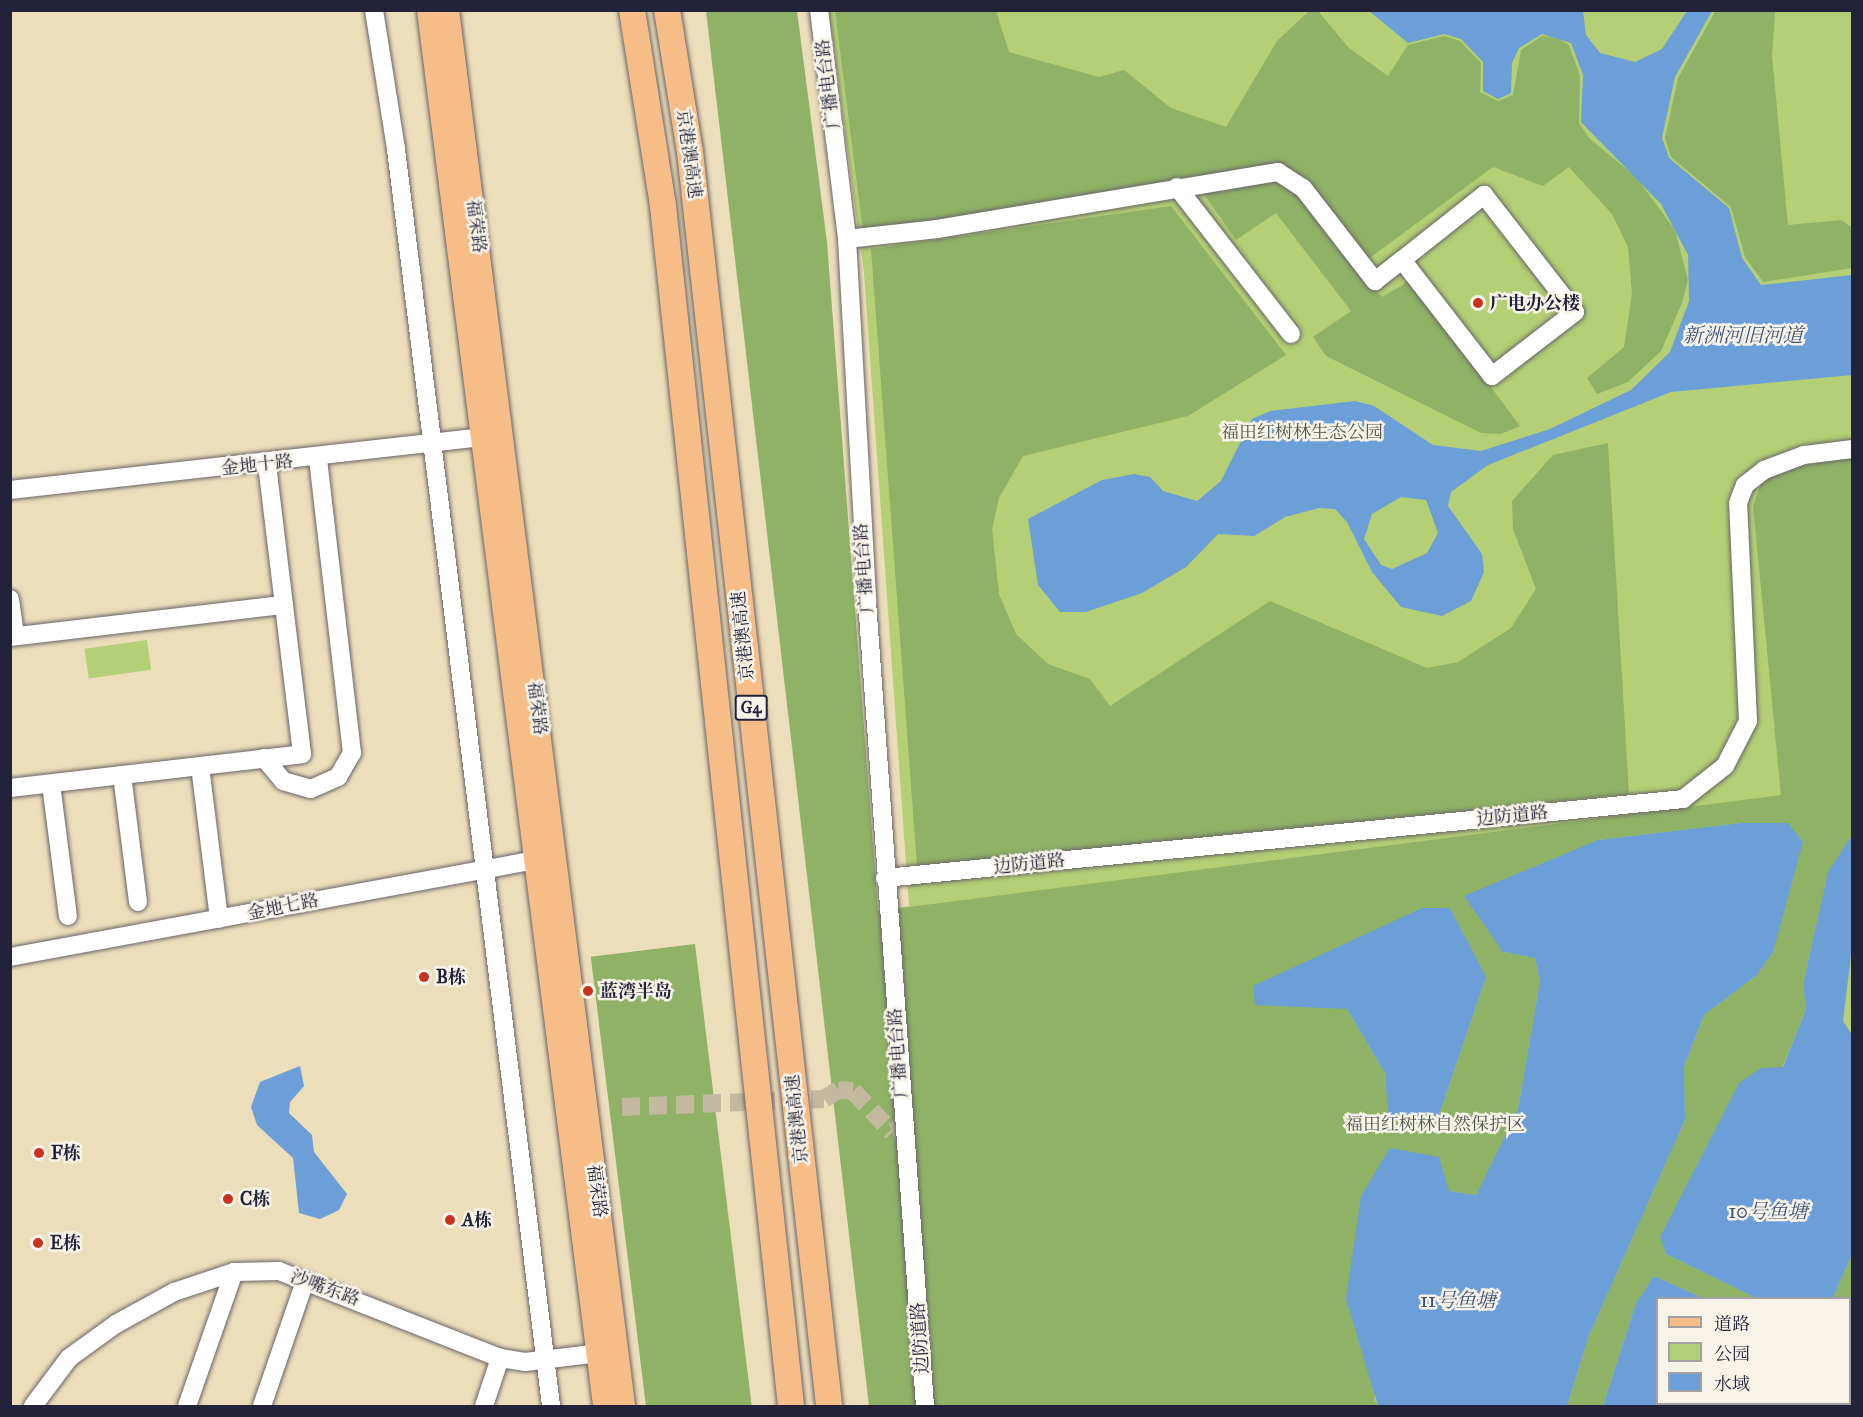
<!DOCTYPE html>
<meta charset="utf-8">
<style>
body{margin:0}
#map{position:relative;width:1863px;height:1417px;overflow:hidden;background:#eddebb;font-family:"IM FELL Great Primer","Noto Serif SC",serif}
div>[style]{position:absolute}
.green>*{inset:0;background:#b4cf75;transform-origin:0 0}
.forest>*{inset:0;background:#8fb266;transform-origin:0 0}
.water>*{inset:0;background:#6c9ed7}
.minor-tunnel>*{height:18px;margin-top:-9px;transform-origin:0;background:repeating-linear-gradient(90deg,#c4b8a1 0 18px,transparent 0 27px)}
.roads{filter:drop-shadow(0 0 2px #696468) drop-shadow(0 0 2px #696468)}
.minor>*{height:18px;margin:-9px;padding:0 9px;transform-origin:9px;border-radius:9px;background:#fff}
.major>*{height:22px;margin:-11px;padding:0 11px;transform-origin:11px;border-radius:11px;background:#f7bd88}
.highway>*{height:26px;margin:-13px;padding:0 13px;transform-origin:13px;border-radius:13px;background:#f7bd88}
.dots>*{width:16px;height:16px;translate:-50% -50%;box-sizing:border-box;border:3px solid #f7f3e8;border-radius:50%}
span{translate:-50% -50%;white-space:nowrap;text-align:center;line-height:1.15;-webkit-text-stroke:5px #f7f3e8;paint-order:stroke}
.shield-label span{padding:2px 4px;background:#f7f3e8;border:2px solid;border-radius:4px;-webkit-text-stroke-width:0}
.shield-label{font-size:16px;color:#22223b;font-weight:700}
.street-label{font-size:18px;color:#22223b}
.poi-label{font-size:18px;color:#22223b;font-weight:700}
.left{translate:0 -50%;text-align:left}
.park-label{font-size:18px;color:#4e564c}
.water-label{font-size:20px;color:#405479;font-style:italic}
.frame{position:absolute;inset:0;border:12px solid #22223b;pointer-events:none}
.legend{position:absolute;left:1656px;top:1297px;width:195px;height:108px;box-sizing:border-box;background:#f7f3e8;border:2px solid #a29fa3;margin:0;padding:8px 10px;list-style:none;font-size:18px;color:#22223b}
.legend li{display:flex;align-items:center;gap:12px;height:30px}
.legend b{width:30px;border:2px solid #a29fa3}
</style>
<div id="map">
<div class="green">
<div style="clip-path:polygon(evenodd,829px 11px,1852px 11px,1852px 1406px,904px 1406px,878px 911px,909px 906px,864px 273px,829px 11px,1658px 1298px,1850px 1298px,1850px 1404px,1658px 1404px,1658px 1298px)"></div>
<div style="left:147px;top:640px;width:30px;height:63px;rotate:82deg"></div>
</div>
<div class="forest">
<div style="clip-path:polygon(1716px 10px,1775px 11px,1772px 56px,1788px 225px,1842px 220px,1852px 228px,1852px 268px,1763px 282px,1745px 257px,1731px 207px,1671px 157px,1665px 138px,1678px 78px)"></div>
<div style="clip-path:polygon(evenodd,706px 11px,797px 11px,827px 242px,878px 911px,1781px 795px,1753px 506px,1762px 481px,1781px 470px,1852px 456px,1852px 835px,1828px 873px,1803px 984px,1806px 1009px,1782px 1068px,1761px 1068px,1666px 1254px,1756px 1298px,1703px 1298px,1654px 1276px,1636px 1303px,1603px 1406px,1567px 1406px,1588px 1338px,1685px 1120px,1684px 1067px,1704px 1015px,1757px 975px,1788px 823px,1741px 823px,1598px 840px,1503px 952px,1535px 958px,1540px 981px,1518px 1109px,1476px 1195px,1449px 1191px,1374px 1398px,1378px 1406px,869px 1406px,706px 11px,1486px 977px,1438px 1118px,1388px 1115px,1385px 1073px,1347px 1009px,1486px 977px)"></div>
<div style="clip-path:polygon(835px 11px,996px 11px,1009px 52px,1099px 77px,1124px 70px,1171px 108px,1226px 127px,1277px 41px,1309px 11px,1318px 11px,1349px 48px,1388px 76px,1408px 45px,1444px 36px,1460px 41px,1481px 63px,1480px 92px,1498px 101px,1513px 95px,1521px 50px,1542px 36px,1557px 38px,1569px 45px,1580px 76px,1579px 123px,1589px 138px,1636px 177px,1675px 230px,1688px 280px,1682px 303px,1661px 351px,1628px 382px,1597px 394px,1587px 378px,1624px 347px,1632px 294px,1628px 247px,1612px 214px,1569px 167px,1543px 186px,1493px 167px,1367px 260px,1293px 172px,1262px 165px,943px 223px,863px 232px)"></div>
<div style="clip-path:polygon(1268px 178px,1292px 186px,1382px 297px,1411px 280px,1520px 426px,1501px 434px,1481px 433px,1326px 356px,1313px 337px,1351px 311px,1276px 213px,1236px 240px,1200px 188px)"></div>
<div style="clip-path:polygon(1171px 206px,1286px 355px,1188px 416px,1023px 456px,999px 498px,992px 529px,999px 594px,1016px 634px,1048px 664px,1090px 679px,1110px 706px,1270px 601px,1427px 668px,1458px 662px,1511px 628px,1536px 589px,1513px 529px,1512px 501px,1553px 455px,1608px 443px,1629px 794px,917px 866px,871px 249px)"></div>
<div style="left:695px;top:944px;width:466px;height:105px;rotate:83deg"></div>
<div style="clip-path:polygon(1852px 1254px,1852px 1325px,1850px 1333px,1850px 1298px,1833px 1298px)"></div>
</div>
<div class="water">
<div style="clip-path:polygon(evenodd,1369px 11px,1583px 11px,1586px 35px,1600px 53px,1635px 62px,1662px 49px,1687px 11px,1712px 11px,1675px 77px,1662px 138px,1669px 158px,1729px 208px,1742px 258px,1761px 285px,1852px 275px,1852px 375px,1671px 392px,1488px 465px,1451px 492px,1448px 506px,1482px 554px,1484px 572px,1471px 601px,1442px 616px,1401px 607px,1372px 572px,1347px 522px,1335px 509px,1319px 508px,1285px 517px,1254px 536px,1218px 534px,1186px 567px,1142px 593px,1086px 612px,1060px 612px,1038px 585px,1028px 519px,1102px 480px,1134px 474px,1150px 477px,1163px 491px,1197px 501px,1221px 481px,1252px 419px,1270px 411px,1355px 401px,1374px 406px,1433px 445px,1481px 451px,1550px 429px,1631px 390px,1670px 352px,1689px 301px,1688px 255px,1661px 204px,1581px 122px,1583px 75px,1571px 43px,1542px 34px,1519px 48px,1512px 63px,1511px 93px,1498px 99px,1483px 91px,1483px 62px,1461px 39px,1444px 34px,1408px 43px,1369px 11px,1401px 497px,1426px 500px,1438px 533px,1427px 553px,1392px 569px,1381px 565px,1364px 539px,1372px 514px,1401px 497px)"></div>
<div style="clip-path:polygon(1741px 823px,1788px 823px,1803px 842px,1773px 952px,1757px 975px,1704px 1015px,1684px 1067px,1685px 1120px,1588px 1338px,1567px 1406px,1378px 1406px,1346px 1299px,1361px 1196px,1390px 1148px,1439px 1157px,1449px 1191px,1476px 1195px,1518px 1109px,1540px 981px,1535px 958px,1503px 952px,1464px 896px,1598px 840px)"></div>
<div style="clip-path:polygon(1852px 835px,1852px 947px,1843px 1021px,1852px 1035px,1852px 1254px,1833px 1298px,1756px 1298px,1666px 1254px,1660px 1237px,1739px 1083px,1761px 1068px,1783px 1067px,1806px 1009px,1803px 984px,1828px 872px)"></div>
<div style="clip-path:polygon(1422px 908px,1450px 908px,1486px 977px,1438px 1118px,1423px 1128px,1388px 1115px,1385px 1073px,1347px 1009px,1255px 1005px,1253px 986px)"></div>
<div style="clip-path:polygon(300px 1066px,304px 1086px,290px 1102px,289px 1113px,312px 1135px,314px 1152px,347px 1194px,339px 1210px,320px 1219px,299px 1213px,293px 1158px,257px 1125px,251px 1107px,260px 1082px)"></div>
<div style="clip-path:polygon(1654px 1276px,1703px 1298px,1658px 1298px,1658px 1404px,1786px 1406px,1603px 1406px,1636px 1303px)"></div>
</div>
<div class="minor-tunnel">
<div style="left:622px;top:1107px;width:202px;rotate:-2.3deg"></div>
<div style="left:824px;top:1099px;width:17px;rotate:-33deg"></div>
<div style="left:838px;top:1090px;width:15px;rotate:4deg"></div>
<div style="left:853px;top:1091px;width:57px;rotate:46.4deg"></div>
<div style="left:892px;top:1132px;width:13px;rotate:-23deg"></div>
</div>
<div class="roads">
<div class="minor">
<div style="left:374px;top:10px;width:141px;rotate:81deg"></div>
<div style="left:396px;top:149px;width:1267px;rotate:82.97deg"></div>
<div style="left:819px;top:10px;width:231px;rotate:83deg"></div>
<div style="left:847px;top:239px;width:363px;rotate:86.8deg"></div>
<div style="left:867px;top:601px;width:807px;rotate:85.88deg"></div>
<div style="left:1177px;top:187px;width:186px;rotate:52.2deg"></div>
<div style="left:847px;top:239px;width:91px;rotate:-6.3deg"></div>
<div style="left:937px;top:229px;width:346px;rotate:-9.5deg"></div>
<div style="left:1278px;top:172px;width:30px;rotate:33deg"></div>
<div style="left:1303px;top:188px;width:118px;rotate:52.3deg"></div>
<div style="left:1375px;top:281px;width:34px;rotate:-38deg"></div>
<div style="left:1402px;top:260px;width:105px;rotate:-38.4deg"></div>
<div style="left:1484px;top:195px;width:148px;rotate:52.1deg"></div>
<div style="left:1575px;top:312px;width:105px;rotate:142.4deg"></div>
<div style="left:1492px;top:376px;width:147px;rotate:-127.8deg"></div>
<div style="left:10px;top:490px;width:488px;rotate:-6.4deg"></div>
<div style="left:10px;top:599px;width:37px;rotate:82deg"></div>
<div style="left:10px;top:637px;width:276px;rotate:-6.7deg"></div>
<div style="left:264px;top:758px;width:30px;rotate:50deg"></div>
<div style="left:283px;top:781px;width:29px;rotate:16deg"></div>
<div style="left:311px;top:789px;width:30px;rotate:-24deg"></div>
<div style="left:338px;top:777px;width:28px;rotate:-60deg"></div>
<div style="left:352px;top:753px;width:297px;rotate:-96.6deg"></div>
<div style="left:200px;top:766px;width:154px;rotate:82.9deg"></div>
<div style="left:122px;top:775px;width:128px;rotate:82.8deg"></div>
<div style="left:51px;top:784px;width:133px;rotate:82.7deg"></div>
<div style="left:10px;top:788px;width:294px;rotate:-6.6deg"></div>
<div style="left:302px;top:754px;width:292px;rotate:-96.9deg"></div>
<div style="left:885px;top:878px;width:802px;rotate:-5.65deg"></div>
<div style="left:1683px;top:799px;width:53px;rotate:-38.2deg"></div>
<div style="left:1725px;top:766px;width:51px;rotate:-62.9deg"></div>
<div style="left:1748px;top:721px;width:218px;rotate:-92.6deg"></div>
<div style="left:1738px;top:503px;width:19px;rotate:-69deg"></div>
<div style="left:1745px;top:485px;width:24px;rotate:-38deg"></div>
<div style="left:1764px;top:470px;width:43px;rotate:-20.6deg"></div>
<div style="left:1804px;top:455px;width:48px;rotate:-7.1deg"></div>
<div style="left:10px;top:957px;width:546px;rotate:-10.45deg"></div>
<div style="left:33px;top:1406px;width:60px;rotate:-53.1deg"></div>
<div style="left:69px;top:1358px;width:58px;rotate:-35.9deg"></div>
<div style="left:116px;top:1324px;width:66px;rotate:-28.9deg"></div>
<div style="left:174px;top:1292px;width:63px;rotate:-18.4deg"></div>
<div style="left:234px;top:1272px;width:45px;rotate:-1.3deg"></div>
<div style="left:279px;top:1271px;width:238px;rotate:21.5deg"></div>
<div style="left:500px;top:1358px;width:25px;rotate:9deg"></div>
<div style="left:525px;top:1362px;width:85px;rotate:-6.8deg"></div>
<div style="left:187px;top:1406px;width:142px;rotate:-70.7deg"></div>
<div style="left:262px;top:1406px;width:132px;rotate:-71deg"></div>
<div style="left:484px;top:1406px;width:51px;rotate:-71.6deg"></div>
</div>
<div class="major">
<div style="left:428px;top:10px;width:1407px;rotate:82.81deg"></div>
<div style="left:448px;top:10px;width:1407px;rotate:82.81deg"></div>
</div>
<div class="highway">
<div style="left:632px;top:10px;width:198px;rotate:81deg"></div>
<div style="left:663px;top:206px;width:1207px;rotate:83.91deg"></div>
<div style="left:667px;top:10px;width:144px;rotate:80.8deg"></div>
<div style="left:690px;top:152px;width:1262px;rotate:83.67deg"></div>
</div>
</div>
<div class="dots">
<div style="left:1478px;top:303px;background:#c8321e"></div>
<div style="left:424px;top:977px;background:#c8321e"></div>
<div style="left:588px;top:991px;background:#c8321e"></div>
<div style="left:39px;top:1153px;background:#c8321e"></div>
<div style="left:228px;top:1199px;background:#c8321e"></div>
<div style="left:450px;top:1220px;background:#c8321e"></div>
<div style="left:38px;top:1243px;background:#c8321e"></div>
</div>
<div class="shield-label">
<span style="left:751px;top:708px">G4</span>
</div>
<div class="street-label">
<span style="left:828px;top:84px;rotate:-97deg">广播电台路</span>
<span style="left:689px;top:154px;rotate:82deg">京港澳高速</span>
<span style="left:476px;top:226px;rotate:83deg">福荣路</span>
<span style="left:257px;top:465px;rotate:-6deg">金地十路</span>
<span style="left:864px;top:568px;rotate:-94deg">广播电台路</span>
<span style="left:743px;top:636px;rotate:-96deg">京港澳高速</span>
<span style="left:537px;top:708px;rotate:83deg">福荣路</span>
<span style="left:1512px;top:816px;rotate:-6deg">边防道路</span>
<span style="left:1029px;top:864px;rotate:-6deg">边防道路</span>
<span style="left:283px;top:907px;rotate:-11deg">金地七路</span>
<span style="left:898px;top:1053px;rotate:-94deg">广播电台路</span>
<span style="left:797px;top:1119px;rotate:-96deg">京港澳高速</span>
<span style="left:597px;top:1191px;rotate:83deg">福荣路</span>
<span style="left:325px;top:1288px;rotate:20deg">沙嘴东路</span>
<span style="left:920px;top:1338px;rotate:-94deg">边防道路</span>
</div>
<div class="poi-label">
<span class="left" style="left:1490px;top:303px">广电办公楼</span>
<span class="left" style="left:436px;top:977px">B栋</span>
<span class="left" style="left:600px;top:991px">蓝湾半岛</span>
<span class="left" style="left:51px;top:1153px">F栋</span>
<span class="left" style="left:240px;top:1199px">C栋</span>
<span class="left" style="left:462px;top:1220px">A栋</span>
<span class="left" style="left:50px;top:1243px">E栋</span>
</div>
<div class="park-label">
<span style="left:1302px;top:432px">福田红树林生态公园</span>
<span style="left:1435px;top:1124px">福田红树林自然保护区</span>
</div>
<div class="water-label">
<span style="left:1743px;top:335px">新洲河旧河道</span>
<span style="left:1768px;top:1211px">10号鱼塘</span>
<span style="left:1458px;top:1300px">11号鱼塘</span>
</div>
<div class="frame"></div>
<ul class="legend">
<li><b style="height:8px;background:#f7bd88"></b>道路</li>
<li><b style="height:16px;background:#b4cf75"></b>公园</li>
<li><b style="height:16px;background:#6c9ed7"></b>水域</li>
</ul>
</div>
